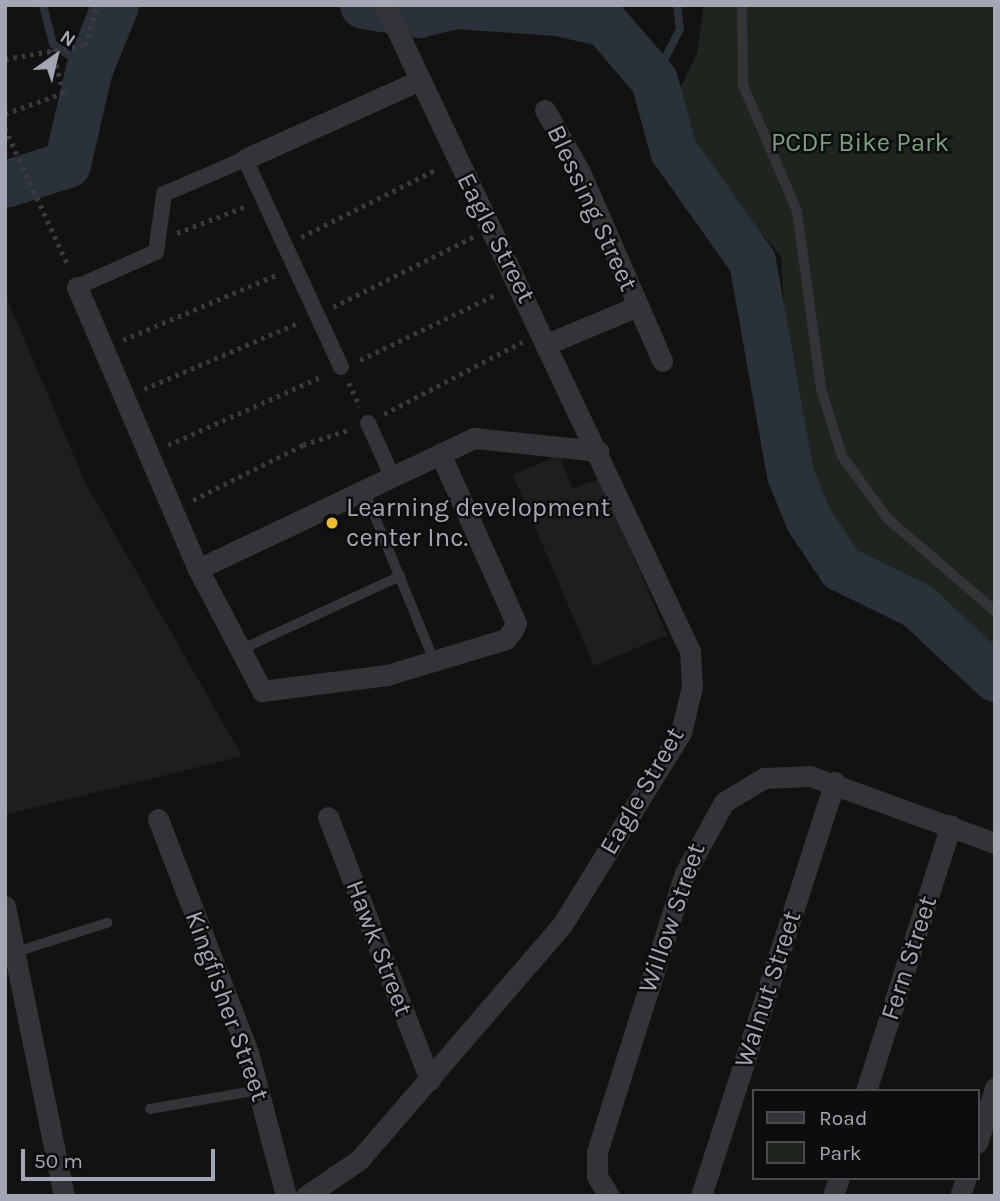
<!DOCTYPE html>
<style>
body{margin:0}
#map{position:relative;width:1000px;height:1201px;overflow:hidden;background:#121213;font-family:Karla,sans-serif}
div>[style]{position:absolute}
.built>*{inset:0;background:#1e1e20}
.green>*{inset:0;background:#1e251f}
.stream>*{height:8px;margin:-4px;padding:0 4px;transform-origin:4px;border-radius:4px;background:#2b3138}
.river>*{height:47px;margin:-23.5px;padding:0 23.5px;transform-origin:23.5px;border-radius:23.5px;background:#2b3138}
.path>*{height:4.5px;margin-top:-2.25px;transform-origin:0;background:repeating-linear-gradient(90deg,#393a3f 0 3.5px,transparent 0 8.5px)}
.service>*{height:10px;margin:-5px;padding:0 5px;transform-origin:5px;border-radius:5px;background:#333338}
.pedestrian>*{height:16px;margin:-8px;padding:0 8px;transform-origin:8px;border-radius:8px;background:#333338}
.minor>*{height:21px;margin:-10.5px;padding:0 10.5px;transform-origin:10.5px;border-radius:10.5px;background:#333338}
.dots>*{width:19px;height:19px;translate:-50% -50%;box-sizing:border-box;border:4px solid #0d0d0e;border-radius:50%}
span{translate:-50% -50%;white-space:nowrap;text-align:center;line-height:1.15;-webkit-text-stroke:5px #0d0d0e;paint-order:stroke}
.park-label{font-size:26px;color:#7b9e80}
.street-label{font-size:26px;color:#a3a7b3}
.poi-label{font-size:26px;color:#a3a7b3}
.left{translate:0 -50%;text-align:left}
.frame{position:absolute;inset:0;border:7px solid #a3a7b3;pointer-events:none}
.legend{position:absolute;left:752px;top:1089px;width:228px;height:91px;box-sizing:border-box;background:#0d0d0e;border:2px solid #494b50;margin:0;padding:9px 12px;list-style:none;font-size:21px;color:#a3a7b3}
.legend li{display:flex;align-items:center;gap:14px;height:35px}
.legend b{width:35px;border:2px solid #494b50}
.north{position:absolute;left:21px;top:21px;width:70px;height:70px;-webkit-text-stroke:5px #0d0d0e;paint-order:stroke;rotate:34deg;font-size:19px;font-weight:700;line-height:28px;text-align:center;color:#a3a7b3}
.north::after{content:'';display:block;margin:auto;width:24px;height:32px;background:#a3a7b3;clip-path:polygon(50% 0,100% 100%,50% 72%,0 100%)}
.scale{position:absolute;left:21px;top:1149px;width:194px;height:32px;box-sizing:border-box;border:4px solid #a3a7b3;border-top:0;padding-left:9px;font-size:21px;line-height:24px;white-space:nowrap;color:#a3a7b3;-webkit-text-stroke:5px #0d0d0e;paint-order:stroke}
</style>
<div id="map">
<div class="built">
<div style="clip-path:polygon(5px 294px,85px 482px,242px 756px,5px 815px)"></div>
<div style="clip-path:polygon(559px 455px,573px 489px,600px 478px,667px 635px,594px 666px,513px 475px)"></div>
</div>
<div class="green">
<div style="clip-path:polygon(704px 5px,995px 5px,995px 657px,830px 540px,794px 483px,781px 256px,684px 145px,674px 102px,697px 53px)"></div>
</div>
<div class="stream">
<div style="left:43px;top:5px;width:40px;rotate:75.6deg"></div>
<div style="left:53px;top:44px;width:44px;rotate:34.8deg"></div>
<div style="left:654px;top:80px;width:57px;rotate:-63deg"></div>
<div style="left:680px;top:29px;width:24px;rotate:-97deg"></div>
</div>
<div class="river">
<div style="left:363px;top:5px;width:57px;rotate:9.1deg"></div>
<div style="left:419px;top:14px;width:36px;rotate:-14deg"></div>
<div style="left:454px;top:5px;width:103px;rotate:3.9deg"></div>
<div style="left:557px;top:12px;width:49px;rotate:12.9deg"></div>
<div style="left:605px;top:23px;width:75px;rotate:49.3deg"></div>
<div style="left:654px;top:80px;width:73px;rotate:74.8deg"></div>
<div style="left:673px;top:150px;width:136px;rotate:54.6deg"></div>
<div style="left:752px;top:261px;width:216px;rotate:79.9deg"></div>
<div style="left:790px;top:474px;width:50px;rotate:67.6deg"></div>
<div style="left:809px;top:520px;width:58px;rotate:56.3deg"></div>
<div style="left:841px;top:568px;width:85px;rotate:26deg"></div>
<div style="left:917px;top:605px;width:107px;rotate:43.1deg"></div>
<div style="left:5px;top:184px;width:65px;rotate:-17.9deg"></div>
<div style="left:67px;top:164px;width:98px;rotate:-77deg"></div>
<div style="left:89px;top:69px;width:69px;rotate:-67.9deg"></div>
</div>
<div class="path">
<div style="left:5px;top:59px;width:81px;rotate:-9.9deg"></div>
<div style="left:85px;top:45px;width:42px;rotate:-73.3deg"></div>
<div style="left:5px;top:114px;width:62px;rotate:-19.9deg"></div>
<div style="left:63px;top:93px;width:45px;rotate:-104deg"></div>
<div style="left:5px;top:128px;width:153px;rotate:65.3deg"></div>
<div style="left:177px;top:233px;width:72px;rotate:-21.2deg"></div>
<div style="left:301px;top:237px;width:152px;rotate:-26.6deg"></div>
<div style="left:333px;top:307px;width:157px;rotate:-26.6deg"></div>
<div style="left:123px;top:340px;width:166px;rotate:-23deg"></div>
<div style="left:360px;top:360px;width:152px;rotate:-25.7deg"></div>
<div style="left:349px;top:383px;width:26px;rotate:65deg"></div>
<div style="left:144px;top:389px;width:170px;rotate:-23.2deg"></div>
<div style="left:384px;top:414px;width:156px;rotate:-27.6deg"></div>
<div style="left:168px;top:445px;width:170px;rotate:-24deg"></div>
<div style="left:193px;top:500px;width:123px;rotate:-26.6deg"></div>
<div style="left:303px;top:445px;width:51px;rotate:-18.4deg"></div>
</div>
<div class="service">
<div style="left:742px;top:5px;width:80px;rotate:89.3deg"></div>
<div style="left:743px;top:85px;width:137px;rotate:66.8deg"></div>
<div style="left:797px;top:211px;width:180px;rotate:82.3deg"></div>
<div style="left:821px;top:389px;width:70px;rotate:72.6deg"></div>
<div style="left:842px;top:456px;width:78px;rotate:53.9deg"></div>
<div style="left:888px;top:519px;width:141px;rotate:40.7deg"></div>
<div style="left:364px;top:490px;width:185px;rotate:67.7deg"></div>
<div style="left:238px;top:651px;width:179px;rotate:-24.8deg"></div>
<div style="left:16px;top:952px;width:96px;rotate:-17.7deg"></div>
<div style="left:150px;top:1109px;width:111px;rotate:-9.9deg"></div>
</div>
<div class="pedestrian">
<div style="left:77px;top:287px;width:86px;rotate:-23.9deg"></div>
<div style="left:156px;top:252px;width:59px;rotate:-82.1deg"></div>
<div style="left:164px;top:194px;width:88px;rotate:-23.4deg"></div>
<div style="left:245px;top:159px;width:229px;rotate:65.2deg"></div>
<div style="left:368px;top:423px;width:58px;rotate:65.6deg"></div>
</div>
<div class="minor">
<div style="left:545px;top:110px;width:71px;rotate:60.6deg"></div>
<div style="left:580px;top:172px;width:206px;rotate:66.5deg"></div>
<div style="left:245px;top:159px;width:192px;rotate:-24.3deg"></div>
<div style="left:77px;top:287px;width:307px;rotate:66.8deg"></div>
<div style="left:198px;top:569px;width:138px;rotate:62.3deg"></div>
<div style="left:262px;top:691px;width:126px;rotate:-7.3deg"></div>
<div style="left:387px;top:675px;width:124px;rotate:-16.8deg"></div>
<div style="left:506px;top:639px;width:10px;rotate:-53deg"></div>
<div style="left:512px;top:631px;width:9px;rotate:-63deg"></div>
<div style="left:516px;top:623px;width:186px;rotate:-114.1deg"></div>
<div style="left:547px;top:344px;width:99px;rotate:-22.7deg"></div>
<div style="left:198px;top:569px;width:306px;rotate:-25.4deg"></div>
<div style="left:474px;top:438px;width:125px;rotate:6deg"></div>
<div style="left:328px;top:817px;width:282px;rotate:68.8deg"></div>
<div style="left:158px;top:819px;width:250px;rotate:68.9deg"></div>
<div style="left:248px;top:1052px;width:149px;rotate:75.2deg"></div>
<div style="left:5px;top:906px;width:296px;rotate:78.5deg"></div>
<div style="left:866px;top:1091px;width:279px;rotate:-72.3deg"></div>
<div style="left:977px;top:1143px;width:58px;rotate:-71.9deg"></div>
<div style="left:306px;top:1196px;width:64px;rotate:-34.2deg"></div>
<div style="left:359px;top:1160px;width:311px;rotate:-49.2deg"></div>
<div style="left:562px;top:925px;width:227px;rotate:-58.3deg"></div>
<div style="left:681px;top:732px;width:46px;rotate:-76.3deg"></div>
<div style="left:692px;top:687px;width:36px;rotate:-93deg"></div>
<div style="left:690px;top:651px;width:714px;rotate:-115.27deg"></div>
<div style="left:609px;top:1196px;width:23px;rotate:-121deg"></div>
<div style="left:597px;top:1176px;width:24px;rotate:-90deg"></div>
<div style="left:597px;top:1152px;width:293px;rotate:-72.5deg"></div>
<div style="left:685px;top:873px;width:81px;rotate:-61.2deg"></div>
<div style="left:724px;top:802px;width:47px;rotate:-31deg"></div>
<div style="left:764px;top:778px;width:46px;rotate:-2.5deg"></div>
<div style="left:810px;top:776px;width:197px;rotate:19.9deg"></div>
<div style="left:701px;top:1196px;width:435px;rotate:-72.1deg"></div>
<div style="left:833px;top:1196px;width:19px;rotate:-72deg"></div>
<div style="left:960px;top:1196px;width:19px;rotate:-72deg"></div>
</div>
<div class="dots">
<div style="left:332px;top:523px;background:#e9be33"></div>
</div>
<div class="park-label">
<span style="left:860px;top:143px">PCDF Bike Park</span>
</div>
<div class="street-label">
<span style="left:592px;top:208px;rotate:65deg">Blessing Street</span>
<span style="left:496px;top:238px;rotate:63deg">Eagle Street</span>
<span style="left:642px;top:791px;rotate:-60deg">Eagle Street</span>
<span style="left:672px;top:918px;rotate:-71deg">Willow Street</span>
<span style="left:379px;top:948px;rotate:69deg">Hawk Street</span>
<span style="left:909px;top:958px;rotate:-72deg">Fern Street</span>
<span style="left:768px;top:989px;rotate:-72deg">Walnut Street</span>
<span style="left:227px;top:1006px;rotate:70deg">Kingfisher Street</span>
</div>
<div class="poi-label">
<span class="left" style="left:346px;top:523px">Learning development<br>center Inc.</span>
</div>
<div class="frame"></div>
<ul class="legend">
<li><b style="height:9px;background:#333338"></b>Road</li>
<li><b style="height:19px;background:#1e251f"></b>Park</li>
</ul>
<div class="north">N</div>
<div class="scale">50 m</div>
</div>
